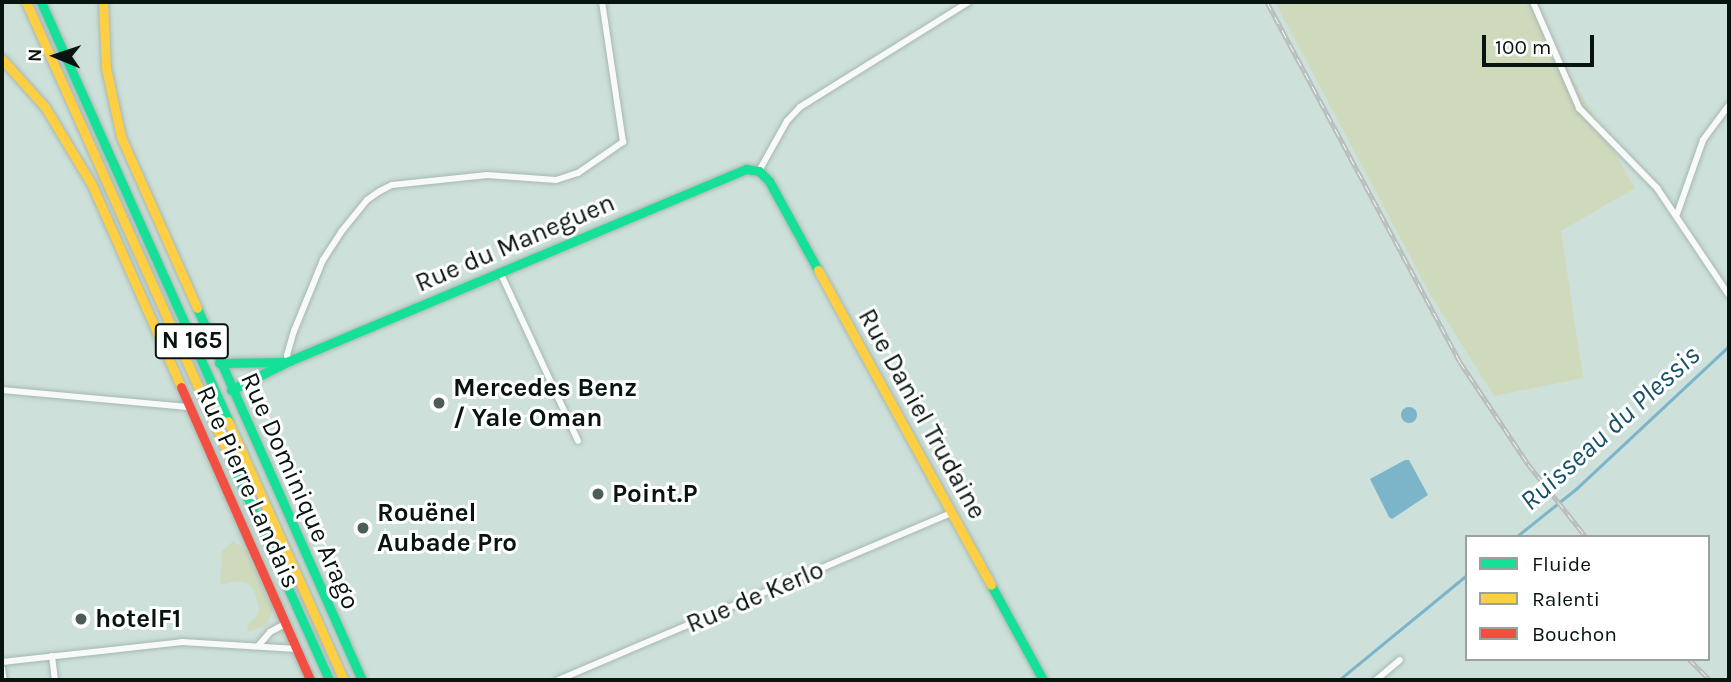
<!DOCTYPE html>
<meta charset="utf-8">
<style>
body{margin:0}
#map{position:relative;width:1731px;height:682px;overflow:hidden;background:#cde1da;font-family:Karla,sans-serif}
div>[style]{position:absolute}
.green>*{inset:0;background:#cfdabd}
.water>*{inset:0;background:#7cb4c9}
.round{border-radius:50%}
.stream>*{height:2.5px;margin:-1.25px;padding:0 1.25px;transform-origin:1.25px;border-radius:1.25px;background:#7cb4c9}
.roads{filter:drop-shadow(0 0 2px #a7b7b1) drop-shadow(0 0 2px #a7b7b1)}
.street>*{height:6px;margin:-3px;padding:0 3px;transform-origin:3px;border-radius:3px;background:#f8faf9}
.fast>*{height:9px;margin:-4.5px;padding:0 4.5px;transform-origin:4.5px;border-radius:4.5px;background:#16e098}
.slow>*{height:9px;margin:-4.5px;padding:0 4.5px;transform-origin:4.5px;border-radius:4.5px;background:#ffcf43}
.jam>*{height:9px;margin:-4.5px;padding:0 4.5px;transform-origin:4.5px;border-radius:4.5px;background:#f24e42}
.rail>*{height:5px;margin-top:-2.5px;transform-origin:0;background:repeating-linear-gradient(90deg,#fff 0 8px,#b9bebc 0 16px);box-sizing:border-box;border-block:2px solid #b9bebc}
.dots>*{width:19px;height:19px;translate:-50% -50%;box-sizing:border-box;border:4px solid #fff;border-radius:50%}
span{translate:-50% -50%;white-space:nowrap;text-align:center;line-height:1.15;-webkit-text-stroke:6px #fff;paint-order:stroke}
.shield-label span{padding:2px 5px;background:#fff;border:2px solid;border-radius:5px;-webkit-text-stroke-width:0}
.shield-label{font-size:24px;color:#07140f;font-weight:700}
.street-label{font-size:26px;color:#07140f}
.poi-label{font-size:26px;color:#07140f;font-weight:700}
.left{translate:0 -50%;text-align:left}
.water-label{font-size:28px;color:#175169;font-style:italic}
.frame{position:absolute;inset:0;border:4px solid #07140f;pointer-events:none}
.legend{position:absolute;left:1465px;top:535px;width:245px;height:126px;box-sizing:border-box;background:#fff;border:2px solid #9ca19f;margin:0;padding:9px 12px;list-style:none;font-size:21px;color:#07140f}
.legend li{display:flex;align-items:center;gap:14px;height:35px}
.legend b{width:35px;border:2px solid #9ca19f}
.north{position:absolute;left:21px;top:21px;width:70px;height:70px;-webkit-text-stroke:5px #fff;paint-order:stroke;rotate:272deg;font-size:19px;font-weight:700;line-height:28px;text-align:center;color:#07140f}
.north::after{content:'';display:block;margin:auto;width:24px;height:32px;background:#07140f;clip-path:polygon(50% 0,100% 100%,50% 72%,0 100%)}
.scale{position:absolute;left:1482px;top:35px;width:112px;height:32px;box-sizing:border-box;border:4px solid #07140f;border-top:0;padding-left:9px;font-size:21px;line-height:24px;white-space:nowrap;color:#07140f;-webkit-text-stroke:5px #fff;paint-order:stroke}
</style>
<div id="map">
<div class="green">
<div style="clip-path:polygon(1275px 2px,1528px 2px,1635px 188px,1561px 231px,1583px 378px,1494px 396px,1429px 292px)"></div>
<div style="clip-path:polygon(233px 541px,245px 549px,273px 608px,267px 625px,248px 632px,247px 625px,256px 617px,259px 609px,254px 590px,249px 584px,237px 581px,220px 585px,222px 551px)"></div>
</div>
<div class="water">
<div class="round" style="left:1401px;top:407px;width:16px;height:16px"></div>
<div style="clip-path:polygon(1405px 460px,1409px 460px,1428px 495px,1392px 519px,1389px 517px,1370px 479px)"></div>
</div>
<div class="stream">
<div style="left:1516px;top:537px;width:77px;rotate:-38.7deg"></div>
<div style="left:1576px;top:489px;width:209px;rotate:-43.1deg"></div>
<div style="left:1339px;top:680px;width:166px;rotate:-39.4deg"></div>
</div>
<div class="roads">
<div class="street">
<div style="left:1533px;top:2px;width:116px;rotate:66.5deg"></div>
<div style="left:1579px;top:108px;width:112px;rotate:45.7deg"></div>
<div style="left:1657px;top:188px;width:129px;rotate:56.1deg"></div>
<div style="left:759px;top:171px;width:57px;rotate:-60.8deg"></div>
<div style="left:787px;top:121px;width:19px;rotate:-47deg"></div>
<div style="left:800px;top:107px;width:199px;rotate:-31.9deg"></div>
<div style="left:1677px;top:214px;width:78px;rotate:-70.6deg"></div>
<div style="left:1703px;top:140px;width:44px;rotate:-53.4deg"></div>
<div style="left:500px;top:272px;width:186px;rotate:65.2deg"></div>
<div style="left:289px;top:361px;width:6px;rotate:-108deg"></div>
<div style="left:287px;top:355px;width:25px;rotate:-74deg"></div>
<div style="left:294px;top:331px;width:77px;rotate:-67.8deg"></div>
<div style="left:323px;top:260px;width:33px;rotate:-57deg"></div>
<div style="left:341px;top:232px;width:41px;rotate:-50.9deg"></div>
<div style="left:367px;top:200px;width:16px;rotate:-35deg"></div>
<div style="left:380px;top:191px;width:13px;rotate:-27deg"></div>
<div style="left:392px;top:185px;width:96px;rotate:-6deg"></div>
<div style="left:487px;top:175px;width:69px;rotate:4.1deg"></div>
<div style="left:556px;top:180px;width:23px;rotate:-18deg"></div>
<div style="left:578px;top:173px;width:55px;rotate:-34.6deg"></div>
<div style="left:623px;top:142px;width:142px;rotate:-98.5deg"></div>
<div style="left:2px;top:390px;width:189px;rotate:5.2deg"></div>
<div style="left:258px;top:646px;width:18px;rotate:-49deg"></div>
<div style="left:270px;top:632px;width:17px;rotate:-28deg"></div>
<div style="left:52px;top:656px;width:24px;rotate:83deg"></div>
<div style="left:2px;top:662px;width:181px;rotate:-6.3deg"></div>
<div style="left:182px;top:642px;width:115px;rotate:3.5deg"></div>
<div style="left:2px;top:668px;width:12px;rotate:81deg"></div>
<div style="left:558px;top:680px;width:428px;rotate:-23deg"></div>
<div style="left:1376px;top:680px;width:31px;rotate:-40deg"></div>
</div>
<div class="fast">
<div style="left:41px;top:2px;width:459px;rotate:65.9deg"></div>
<div style="left:197px;top:308px;width:407px;rotate:66.1deg"></div>
<div style="left:219px;top:363px;width:65px;rotate:-0.9deg"></div>
<div style="left:231px;top:390px;width:65px;rotate:-26.6deg"></div>
<div style="left:289px;top:361px;width:496px;rotate:-22.8deg"></div>
<div style="left:746px;top:169px;width:13px;rotate:9deg"></div>
<div style="left:759px;top:171px;width:14px;rotate:45deg"></div>
<div style="left:769px;top:181px;width:102px;rotate:61.2deg"></div>
<div style="left:233px;top:465px;width:235px;rotate:65.9deg"></div>
<div style="left:991px;top:585px;width:108px;rotate:61.3deg"></div>
</div>
<div class="slow">
<div style="left:26px;top:2px;width:507px;rotate:65.91deg"></div>
<div style="left:103px;top:2px;width:66px;rotate:87.4deg"></div>
<div style="left:106px;top:68px;width:71px;rotate:77.7deg"></div>
<div style="left:121px;top:137px;width:187px;rotate:66deg"></div>
<div style="left:2px;top:59px;width:64px;rotate:48.1deg"></div>
<div style="left:45px;top:107px;width:91px;rotate:58.9deg"></div>
<div style="left:92px;top:185px;width:221px;rotate:66.2deg"></div>
<div style="left:818px;top:270px;width:359px;rotate:61.2deg"></div>
<div style="left:228px;top:421px;width:284px;rotate:65.9deg"></div>
</div>
<div class="jam">
<div style="left:181px;top:387px;width:320px;rotate:66.2deg"></div>
</div>
</div>
<div class="rail">
<div style="left:1267px;top:2px;width:408px;rotate:61.8deg"></div>
<div style="left:1460px;top:362px;width:123px;rotate:56.3deg"></div>
<div style="left:1528px;top:464px;width:93px;rotate:51.5deg"></div>
<div style="left:1689px;top:659px;width:30px;rotate:45deg"></div>
</div>
<div class="dots">
<div style="left:439px;top:403px;background:#4c5c56"></div>
<div style="left:598px;top:494px;background:#4c5c56"></div>
<div style="left:363px;top:528px;background:#4c5c56"></div>
<div style="left:81px;top:619px;background:#4c5c56"></div>
</div>
<div class="shield-label">
<span style="left:192px;top:341px">N 165</span>
</div>
<div class="street-label">
<span style="left:515px;top:243px;rotate:-23deg">Rue du Maneguen</span>
<span style="left:922px;top:414px;rotate:61deg">Rue Daniel Trudaine</span>
<span style="left:248px;top:487px;rotate:66deg">Rue Pierre Landais</span>
<span style="left:300px;top:491px;rotate:66deg">Rue Dominique Arago</span>
<span style="left:755px;top:597px;rotate:-23deg">Rue de Kerlo</span>
</div>
<div class="poi-label">
<span class="left" style="left:453px;top:403px">Mercedes Benz<br>/ Yale Oman</span>
<span class="left" style="left:612px;top:494px">Point.P</span>
<span class="left" style="left:377px;top:528px">Rouënel<br>Aubade Pro</span>
<span class="left" style="left:95px;top:619px">hotelF1</span>
</div>
<div class="water-label">
<span style="left:1610px;top:428px;rotate:-42deg">Ruisseau du Plessis</span>
</div>
<div class="frame"></div>
<ul class="legend">
<li><b style="height:9px;background:#16e098"></b>Fluide</li>
<li><b style="height:9px;background:#ffcf43"></b>Ralenti</li>
<li><b style="height:9px;background:#f24e42"></b>Bouchon</li>
</ul>
<div class="north">N</div>
<div class="scale">100 m</div>
</div>
